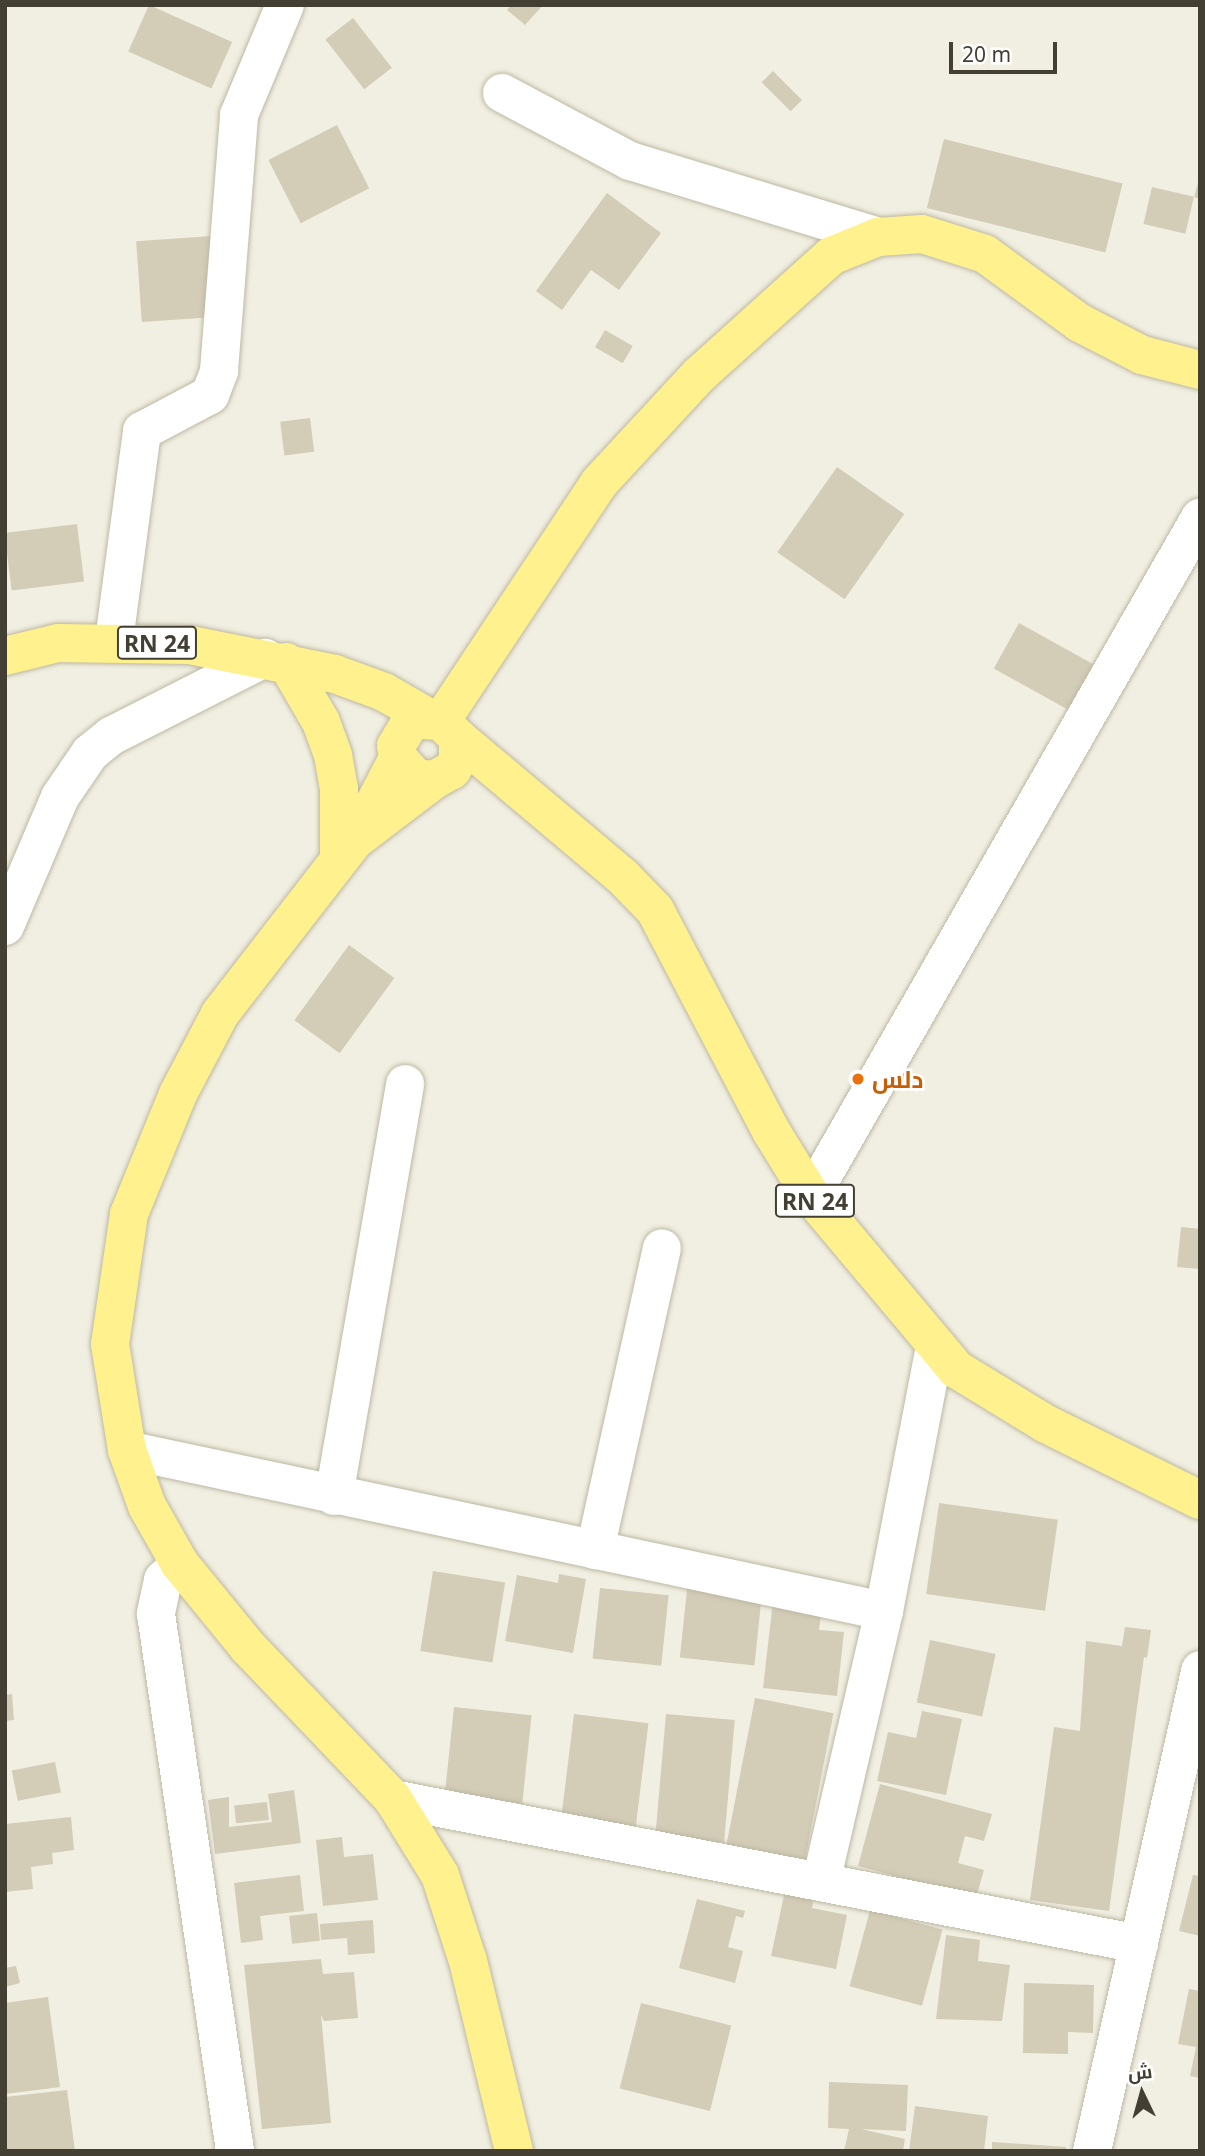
<!DOCTYPE html>
<meta charset="utf-8">
<style>
body{margin:0}
#map{position:relative;width:1205px;height:2156px;overflow:hidden;background:#f1efe1;font-family:"Noto Sans",Cairo,sans-serif}
div>[style]{position:absolute}
.building>*{inset:0;background:#d3ccb7;transform-origin:0 0}
.roads{filter:drop-shadow(0 0 2px #bdb8a4) drop-shadow(0 0 2px #bdb8a4)}
.minor>*{height:38px;margin:-19px;padding:0 19px;transform-origin:19px;border-radius:19px;background:#fff}
.major>*{height:38px;margin:-19px;padding:0 19px;transform-origin:19px;border-radius:19px;background:#fff18d}
.dots>*{width:19px;height:19px;translate:-50% -50%;box-sizing:border-box;border:4px solid #fff;border-radius:50%}
span{translate:-50% -50%;white-space:nowrap;text-align:center;line-height:1.15;-webkit-text-stroke:5px #fff;paint-order:stroke}
.shield-label span{padding:2px 5px;background:#fff;border:2px solid;border-radius:5px;-webkit-text-stroke-width:0}
.shield-label{font-size:23px;color:#433f32;font-weight:700}
.food-label{font-size:24px;color:#c56008;font-weight:700}
.left{translate:0 -50%;text-align:left}
.frame{position:absolute;inset:0;border:7px solid #433f32;pointer-events:none}
.north{position:absolute;left:1107px;top:2058px;width:70px;height:70px;-webkit-text-stroke:5px #fff;paint-order:stroke;rotate:355deg;font-size:19px;font-weight:700;line-height:28px;text-align:center;color:#433f32}
.north::after{content:'';display:block;margin:auto;width:24px;height:32px;background:#433f32;clip-path:polygon(50% 0,100% 100%,50% 72%,0 100%)}
.scale{position:absolute;left:949px;top:42px;width:108px;height:32px;box-sizing:border-box;border:4px solid #433f32;border-top:0;padding-left:9px;font-size:21px;line-height:24px;white-space:nowrap;color:#433f32;-webkit-text-stroke:5px #fff;paint-order:stroke}
</style>
<div id="map">
<div class="building">
<div style="left:149px;top:5px;width:91px;height:51px;rotate:24deg"></div>
<div style="clip-path:polygon(511px 5px,543px 5px,525px 25px,507px 10px)"></div>
<div style="left:353px;top:18px;width:63px;height:35px;rotate:52deg"></div>
<div style="left:773px;top:71px;width:41px;height:16px;rotate:45deg"></div>
<div style="left:337px;top:125px;width:71px;height:77px;rotate:63deg"></div>
<div style="left:944px;top:139px;width:184px;height:71px;rotate:14deg"></div>
<div style="clip-path:polygon(1199px 179px,1200px 179px,1200px 199px,1194px 197px)"></div>
<div style="left:1152px;top:187px;width:43px;height:38px;rotate:13deg"></div>
<div style="clip-path:polygon(607px 193px,661px 233px,619px 290px,591px 270px,562px 310px,536px 291px)"></div>
<div style="left:212px;top:236px;width:81px;height:76px;rotate:86deg"></div>
<div style="left:605px;top:330px;width:32px;height:20px;rotate:30deg"></div>
<div style="left:310px;top:418px;width:34px;height:30px;rotate:83deg"></div>
<div style="left:837px;top:467px;width:82px;height:104px;rotate:35deg"></div>
<div style="left:77px;top:524px;width:58px;height:73px;rotate:83deg"></div>
<div style="left:1019px;top:623px;width:85px;height:52px;rotate:29deg"></div>
<div style="left:349px;top:945px;width:56px;height:93px;rotate:36deg"></div>
<div style="clip-path:polygon(1181px 1227px,1200px 1229px,1200px 1269px,1177px 1267px)"></div>
<div style="left:939px;top:1503px;width:120px;height:92px;rotate:8deg"></div>
<div style="left:433px;top:1571px;width:73px;height:81px;rotate:9deg"></div>
<div style="clip-path:polygon(559px 1574px,586px 1579px,573px 1653px,505px 1641px,517px 1575px,558px 1583px)"></div>
<div style="left:688px;top:1580px;width:75px;height:78px;rotate:6deg"></div>
<div style="left:600px;top:1588px;width:69px;height:71px;rotate:6deg"></div>
<div style="clip-path:polygon(774px 1592px,823px 1598px,819px 1630px,844px 1632px,837px 1696px,763px 1688px)"></div>
<div style="clip-path:polygon(1125px 1627px,1151px 1630px,1147px 1658px,1144px 1657px,1109px 1911px,1030px 1900px,1054px 1727px,1080px 1731px,1086px 1641px,1122px 1646px)"></div>
<div style="left:930px;top:1640px;width:67px;height:64px;rotate:12deg"></div>
<div style="clip-path:polygon(12px 1694px,14px 1720px,5px 1721px,5px 1695px)"></div>
<div style="left:755px;top:1698px;width:80px;height:154px;rotate:11deg"></div>
<div style="left:454px;top:1707px;width:78px;height:89px;rotate:6deg"></div>
<div style="clip-path:polygon(922px 1711px,962px 1719px,946px 1795px,877px 1781px,888px 1732px,916px 1738px)"></div>
<div style="left:574px;top:1714px;width:75px;height:111px;rotate:7deg"></div>
<div style="left:666px;top:1714px;width:69px;height:123px;rotate:5deg"></div>
<div style="left:55px;top:1762px;width:31px;height:44px;rotate:79deg"></div>
<div style="clip-path:polygon(880px 1784px,992px 1814px,984px 1841px,965px 1836px,958px 1863px,984px 1870px,976px 1898px,858px 1866px)"></div>
<div style="clip-path:polygon(294px 1790px,301px 1843px,215px 1854px,208px 1800px,229px 1797px,229px 1827px,272px 1822px,268px 1794px)"></div>
<div style="left:267px;top:1802px;width:18px;height:33px;rotate:84deg"></div>
<div style="clip-path:polygon(71px 1817px,74px 1850px,52px 1853px,53px 1864px,31px 1867px,33px 1889px,5px 1892px,5px 1824px)"></div>
<div style="clip-path:polygon(342px 1837px,344px 1857px,373px 1854px,378px 1900px,323px 1906px,316px 1840px)"></div>
<div style="clip-path:polygon(300px 1875px,304px 1911px,260px 1916px,263px 1940px,241px 1943px,234px 1883px)"></div>
<div style="clip-path:polygon(1193px 1875px,1200px 1876px,1200px 1936px,1179px 1931px)"></div>
<div style="clip-path:polygon(786px 1886px,815px 1892px,812px 1908px,847px 1915px,836px 1969px,771px 1956px)"></div>
<div style="clip-path:polygon(697px 1899px,745px 1911px,743px 1918px,736px 1916px,728px 1947px,743px 1951px,735px 1983px,679px 1968px)"></div>
<div style="left:870px;top:1910px;width:75px;height:79px;rotate:15deg"></div>
<div style="left:317px;top:1913px;width:28px;height:28px;rotate:84deg"></div>
<div style="clip-path:polygon(373px 1920px,375px 1953px,348px 1955px,347px 1938px,321px 1940px,320px 1924px)"></div>
<div style="clip-path:polygon(946px 1935px,980px 1940px,978px 1961px,1010px 1965px,1002px 2021px,936px 2019px)"></div>
<div style="clip-path:polygon(321px 1959px,323px 1974px,354px 1972px,358px 2018px,324px 2021px,321px 2015px,331px 2123px,262px 2129px,244px 1965px)"></div>
<div style="clip-path:polygon(16px 1966px,20px 1983px,5px 1987px,5px 1968px)"></div>
<div style="clip-path:polygon(1024px 1983px,1094px 1985px,1093px 2033px,1068px 2032px,1068px 2054px,1023px 2053px)"></div>
<div style="clip-path:polygon(1189px 1989px,1200px 1991px,1200px 2078px,1190px 2076px,1196px 2047px,1178px 2044px)"></div>
<div style="clip-path:polygon(48px 1997px,60px 2087px,5px 2094px,5px 2003px)"></div>
<div style="left:641px;top:2003px;width:93px;height:88px;rotate:14deg"></div>
<div style="clip-path:polygon(829px 2082px,908px 2085px,906px 2131px,861px 2129px,905px 2139px,903px 2151px,844px 2151px,849px 2129px,828px 2128px)"></div>
<div style="clip-path:polygon(67px 2090px,75px 2151px,5px 2151px,5px 2097px)"></div>
<div style="clip-path:polygon(915px 2106px,988px 2116px,984px 2151px,909px 2151px)"></div>
<div style="clip-path:polygon(992px 2142px,1066px 2147px,1066px 2151px,992px 2151px)"></div>
</div>
<div class="roads">
<div class="minor">
<div style="left:502px;top:93px;width:145px;rotate:28deg"></div>
<div style="left:630px;top:161px;width:259px;rotate:17deg"></div>
<div style="left:114px;top:641px;width:212px;rotate:-82.4deg"></div>
<div style="left:142px;top:431px;width:77px;rotate:-27.9deg"></div>
<div style="left:210px;top:395px;width:26px;rotate:-69deg"></div>
<div style="left:219px;top:371px;width:257px;rotate:-85.5deg"></div>
<div style="left:239px;top:115px;width:119px;rotate:-67.3deg"></div>
<div style="left:5px;top:926px;width:140px;rotate:-66.9deg"></div>
<div style="left:60px;top:797px;width:53px;rotate:-55.7deg"></div>
<div style="left:90px;top:753px;width:27px;rotate:-39deg"></div>
<div style="left:111px;top:736px;width:173px;rotate:-26.9deg"></div>
<div style="left:811px;top:1196px;width:782px;rotate:-60.16deg"></div>
<div style="left:127px;top:1450px;width:774px;rotate:12.01deg"></div>
<div style="left:334px;top:1496px;width:418px;rotate:-80.2deg"></div>
<div style="left:595px;top:1550px;width:309px;rotate:-77.5deg"></div>
<div style="left:180px;top:1564px;width:23px;rotate:137deg"></div>
<div style="left:163px;top:1580px;width:35px;rotate:102deg"></div>
<div style="left:156px;top:1614px;width:543px;rotate:81.63deg"></div>
<div style="left:393px;top:1799px;width:760px;rotate:11deg"></div>
<div style="left:821px;top:1882px;width:278px;rotate:-76.9deg"></div>
<div style="left:884px;top:1611px;width:271px;rotate:-79.1deg"></div>
<div style="left:1092px;top:2151px;width:493px;rotate:-77.3deg"></div>
</div>
<div class="major">
<div style="left:5px;top:656px;width:55px;rotate:-13.8deg"></div>
<div style="left:58px;top:643px;width:132px;rotate:0.9deg"></div>
<div style="left:190px;top:645px;width:148px;rotate:11.3deg"></div>
<div style="left:335px;top:674px;width:52px;rotate:20.2deg"></div>
<div style="left:384px;top:692px;width:52px;rotate:30deg"></div>
<div style="left:286px;top:662px;width:69px;rotate:59.7deg"></div>
<div style="left:321px;top:722px;width:35px;rotate:70deg"></div>
<div style="left:333px;top:755px;width:35px;rotate:80deg"></div>
<div style="left:339px;top:789px;width:69px;rotate:90deg"></div>
<div style="left:441px;top:721px;width:286px;rotate:-56.4deg"></div>
<div style="left:599px;top:483px;width:147px;rotate:-47.2deg"></div>
<div style="left:699px;top:375px;width:178px;rotate:-42deg"></div>
<div style="left:831px;top:256px;width:51px;rotate:-22deg"></div>
<div style="left:878px;top:237px;width:44px;rotate:-3.9deg"></div>
<div style="left:922px;top:234px;width:66px;rotate:17.6deg"></div>
<div style="left:985px;top:254px;width:117px;rotate:36deg"></div>
<div style="left:1080px;top:323px;width:70px;rotate:27.3deg"></div>
<div style="left:1142px;top:355px;width:60px;rotate:14.5deg"></div>
<div style="left:458px;top:738px;width:216px;rotate:40.1deg"></div>
<div style="left:623px;top:877px;width:46px;rotate:45.9deg"></div>
<div style="left:655px;top:910px;width:250px;rotate:62.3deg"></div>
<div style="left:771px;top:1131px;width:76px;rotate:58.4deg"></div>
<div style="left:811px;top:1196px;width:226px;rotate:50deg"></div>
<div style="left:956px;top:1369px;width:105px;rotate:31.4deg"></div>
<div style="left:1046px;top:1424px;width:172px;rotate:26.3deg"></div>
<div style="left:434px;top:780px;width:101px;rotate:142.7deg"></div>
<div style="left:354px;top:841px;width:219px;rotate:127.8deg"></div>
<div style="left:220px;top:1014px;width:90px;rotate:117.7deg"></div>
<div style="left:178px;top:1094px;width:130px;rotate:112.2deg"></div>
<div style="left:129px;top:1214px;width:131px;rotate:98.3deg"></div>
<div style="left:110px;top:1344px;width:107px;rotate:80.9deg"></div>
<div style="left:127px;top:1450px;width:59px;rotate:70.3deg"></div>
<div style="left:147px;top:1506px;width:67px;rotate:60.4deg"></div>
<div style="left:180px;top:1564px;width:106px;rotate:50.7deg"></div>
<div style="left:247px;top:1646px;width:211px;rotate:46.3deg"></div>
<div style="left:393px;top:1799px;width:89px;rotate:58.3deg"></div>
<div style="left:440px;top:1875px;width:90px;rotate:72deg"></div>
<div style="left:468px;top:1961px;width:195px;rotate:76.4deg"></div>
<div style="left:362px;top:827px;width:78px;rotate:-62.4deg"></div>
<div style="left:398px;top:758px;width:12px;rotate:-99deg"></div>
<div style="left:396px;top:746px;width:23px;rotate:-59deg"></div>
<div style="left:408px;top:726px;width:12px;rotate:-31deg"></div>
<div style="left:418px;top:720px;width:23px;rotate:2deg"></div>
<div style="left:441px;top:721px;width:24px;rotate:45deg"></div>
<div style="left:458px;top:738px;width:22px;rotate:90deg"></div>
<div style="left:458px;top:760px;width:12px;rotate:121deg"></div>
<div style="left:452px;top:770px;width:21px;rotate:151deg"></div>
<div style="left:434px;top:780px;width:18px;rotate:-174deg"></div>
<div style="left:416px;top:778px;width:27px;rotate:-132deg"></div>
</div>
</div>
<div class="dots">
<div style="left:858px;top:1079px;background:#e8710a"></div>
</div>
<div class="shield-label">
<span style="left:157px;top:643px">RN 24</span>
<span style="left:815px;top:1201px">RN 24</span>
</div>
<div class="food-label">
<span class="left" style="left:872px;top:1079px">دلس</span>
</div>
<div class="frame"></div>
<div class="north">ش</div>
<div class="scale">20 m</div>
</div>
